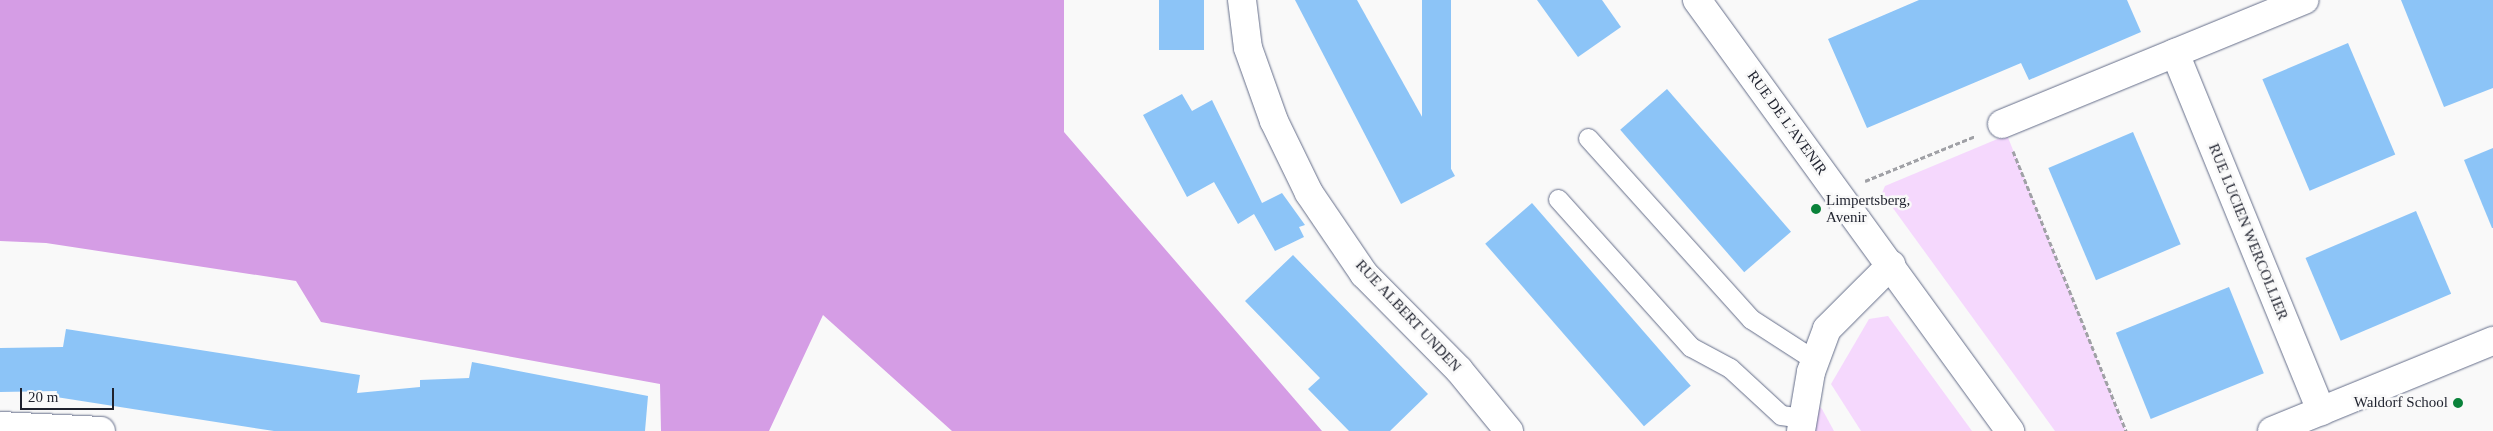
<!DOCTYPE html>
<style>
body{margin:0}
#map{position:relative;width:2493px;height:431px;overflow:hidden;background:#f9f9f9;font-family:Georgia,serif}
div>[style]{position:absolute}
.green>*{inset:0;background:#f5d8fd}
.forest>*{inset:0;background:#d59de5}
.building>*{inset:0;background:#8cc4f7;transform-origin:0 0}
.path>*{height:3px;margin-top:-1.5px;transform-origin:0;background:repeating-linear-gradient(90deg,#a0a1a6 0 5px,transparent 0 7.5px)}
.roads{filter:drop-shadow(0 0 1px #646d89) drop-shadow(0 0 1px #646d89)}
.lane>*{height:19px;margin:-9.5px;padding:0 9.5px;transform-origin:9.5px;border-radius:9.5px;background:#fff}
.street>*{height:28px;margin:-14px;padding:0 14px;transform-origin:14px;border-radius:14px;background:#fff}
.secondary>*{height:28px;margin:-14px;padding:0 14px;transform-origin:14px;border-radius:14px;background:#fff}
.dots>*{width:14px;height:14px;translate:-50% -50%;box-sizing:border-box;border:2px solid #f9f9f9;border-radius:50%}
span{translate:-50% -50%;white-space:nowrap;text-align:center;line-height:1.15;-webkit-text-stroke:5px #f9f9f9;paint-order:stroke}
.street-label{font-size:15px;color:#1f222e}
.poi-label{font-size:15px;color:#1f222e}
.left{translate:0 -50%;text-align:left}
.right{translate:-100% -50%;text-align:right}
.scale{position:absolute;left:20px;top:388px;width:94px;height:22px;box-sizing:border-box;border:2px solid #1f222e;border-top:0;padding-left:6px;font-size:15px;line-height:18px;white-space:nowrap;color:#1f222e;-webkit-text-stroke:4px #f9f9f9;paint-order:stroke}
</style>
<div id="map">
<div class="green">
<div style="clip-path:polygon(2007px 135px,2126px 431px,2055px 431px,1882px 193px,1885px 186px)"></div>
<div style="clip-path:polygon(1888px 316px,1972px 431px,1861px 431px,1831px 384px,1869px 319px)"></div>
<div style="clip-path:polygon(1817px 404px,1822px 409px,1834px 431px,1813px 431px)"></div>
</div>
<div class="forest">
<div style="clip-path:polygon(0 0,1064px 0,1064px 132px,1322px 431px,952px 431px,823px 315px,769px 431px,661px 431px,660px 384px,321px 322px,296px 281px,46px 243px,0 241px)"></div>
</div>
<div class="building">
<div style="left:1159px;top:0;width:45px;height:50px"></div>
<div style="clip-path:polygon(1295px 0,1357px 0,1455px 176px,1401px 204px)"></div>
<div style="left:1422px;top:0;width:29px;height:173px"></div>
<div style="clip-path:polygon(1537px 0,1602px 0,1621px 27px,1578px 57px)"></div>
<div style="clip-path:polygon(1919px 0,2127px 0,2141px 32px,2029px 80px,2021px 63px,1867px 128px,1828px 39px)"></div>
<div style="clip-path:polygon(2401px 0,2493px 0,2493px 88px,2444px 107px)"></div>
<div style="left:2348px;top:43px;width:121px;height:93px;rotate:67deg"></div>
<div style="left:1667px;top:89px;width:189px;height:62px;rotate:49deg"></div>
<div style="clip-path:polygon(1182px 94px,1192px 111px,1212px 100px,1262px 203px,1282px 193px,1305px 225px,1299px 227px,1304px 237px,1275px 251px,1254px 214px,1238px 224px,1214px 182px,1187px 197px,1143px 115px)"></div>
<div style="left:2133px;top:132px;width:122px;height:92px;rotate:67deg"></div>
<div style="clip-path:polygon(2493px 148px,2493px 228px,2492px 228px,2464px 160px)"></div>
<div style="left:1532px;top:203px;width:242px;height:62px;rotate:49deg"></div>
<div style="left:2416px;top:211px;width:90px;height:120px;rotate:67deg"></div>
<div style="clip-path:polygon(1293px 255px,1428px 394px,1390px 431px,1349px 431px,1308px 389px,1320px 378px,1245px 301px)"></div>
<div style="left:2229px;top:287px;width:93px;height:122px;rotate:68deg"></div>
<div style="clip-path:polygon(66px 329px,360px 375px,357px 393px,420px 387px,420px 380px,469px 378px,472px 362px,648px 396px,645px 431px,274px 431px,56px 397px,57px 391px,0 392px,0 348px,63px 347px)"></div>
</div>
<div class="path">
<div style="left:2013px;top:151px;width:302px;rotate:68deg"></div>
<div style="left:1865px;top:181px;width:119px;rotate:-22.2deg"></div>
</div>
<div class="roads">
<div class="lane">
<div style="left:1588px;top:138px;width:244px;rotate:48deg"></div>
<div style="left:1751px;top:319px;width:77px;rotate:32.9deg"></div>
<div style="left:1558px;top:199px;width:199px;rotate:48.1deg"></div>
<div style="left:1691px;top:347px;width:44px;rotate:28.3deg"></div>
<div style="left:1730px;top:368px;width:69px;rotate:42.7deg"></div>
<div style="left:1781px;top:415px;width:22px;rotate:8deg"></div>
</div>
<div class="street">
<div style="left:1697px;top:0;width:533px;rotate:54.01deg"></div>
<div style="left:2175px;top:53px;width:387px;rotate:67.8deg"></div>
<div style="left:2002px;top:124px;width:327px;rotate:-22.3deg"></div>
<div style="left:0;top:426px;width:101px;rotate:2.8deg"></div>
<div style="left:1801px;top:431px;width:60px;rotate:-80.4deg"></div>
<div style="left:1811px;top:372px;width:46px;rotate:-69.6deg"></div>
<div style="left:1827px;top:329px;width:91px;rotate:-45deg"></div>
<div style="left:2272px;top:431px;width:239px;rotate:-22.2deg"></div>
</div>
<div class="secondary">
<div style="left:1242px;top:0;width:48px;rotate:82.9deg"></div>
<div style="left:1248px;top:48px;width:77px;rotate:70.4deg"></div>
<div style="left:1274px;top:121px;width:80px;rotate:64.1deg"></div>
<div style="left:1309px;top:193px;width:98px;rotate:55.8deg"></div>
<div style="left:1364px;top:274px;width:135px;rotate:45.3deg"></div>
<div style="left:1459px;top:370px;width:79px;rotate:50.7deg"></div>
</div>
</div>
<div class="dots">
<div style="left:1816px;top:209px;background:#0a823a"></div>
<div style="left:2458px;top:403px;background:#0a823a"></div>
</div>
<div class="street-label">
<span style="left:1787px;top:123px;rotate:54deg">RUE DE L'AVENIR</span>
<span style="left:2248px;top:232px;rotate:68deg">RUE LUCIEN WERCOLLIER</span>
<span style="left:1408px;top:316px;rotate:47deg">RUE ALBERT UNDEN</span>
</div>
<div class="poi-label">
<span class="left" style="left:1826px;top:209px">Limpertsberg,<br>Avenir</span>
<span class="right" style="left:2448px;top:403px">Waldorf School</span>
</div>
<div class="scale">20 m</div>
</div>
